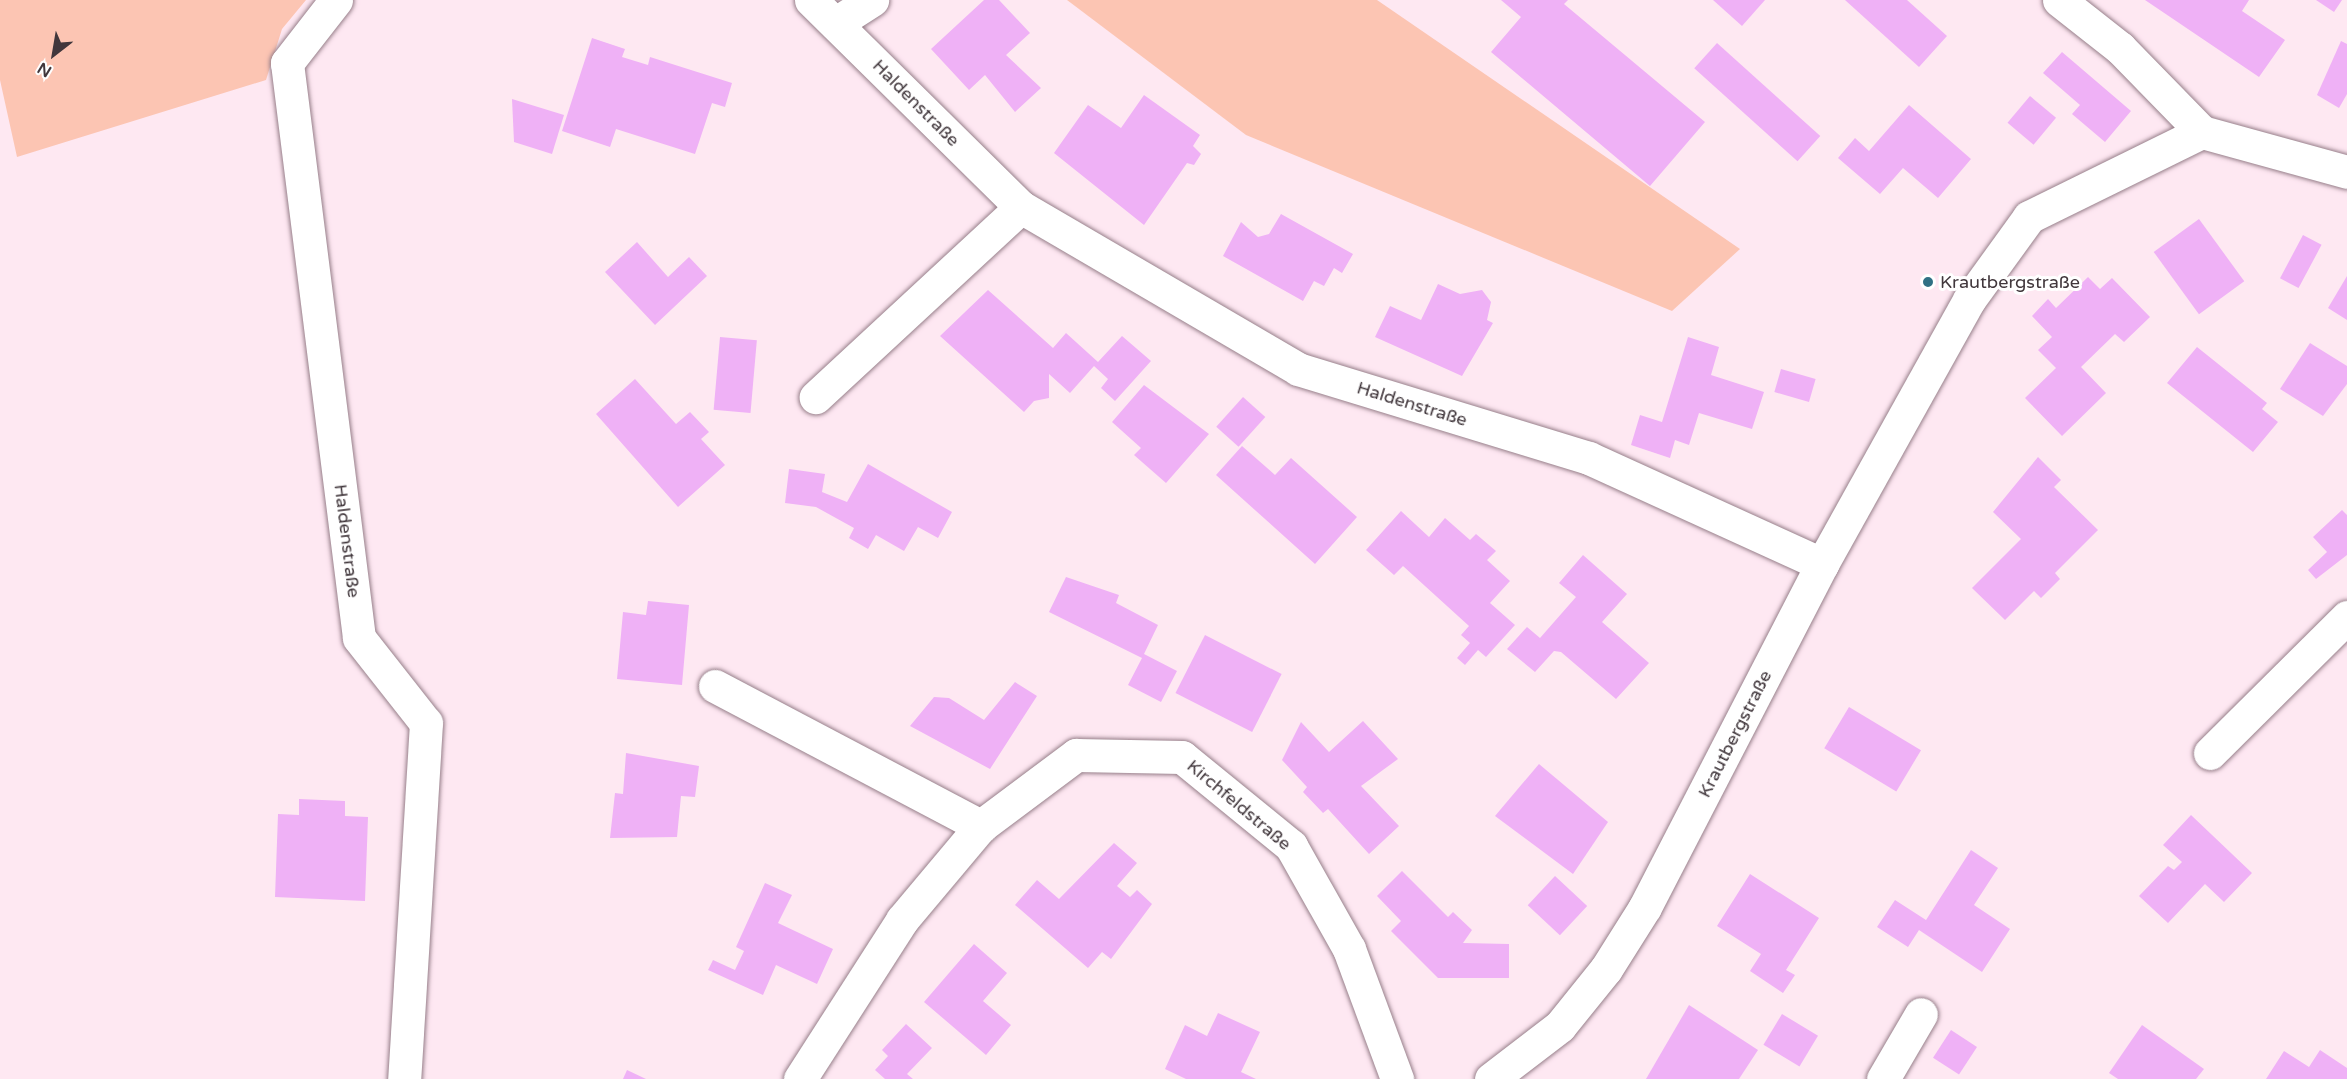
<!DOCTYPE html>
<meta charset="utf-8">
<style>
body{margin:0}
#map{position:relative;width:2347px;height:1079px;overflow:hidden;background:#fee8f2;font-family:"Varela Round",sans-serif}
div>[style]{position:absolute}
.green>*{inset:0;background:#fcc5b3}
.building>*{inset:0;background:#efb1f6;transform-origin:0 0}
.roads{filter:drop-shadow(0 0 2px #977f8a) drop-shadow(0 0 2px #977f8a)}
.minor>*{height:33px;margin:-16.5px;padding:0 16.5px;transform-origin:16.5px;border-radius:16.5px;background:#fff}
.dots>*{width:16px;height:16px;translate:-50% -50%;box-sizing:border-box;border:3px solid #fff;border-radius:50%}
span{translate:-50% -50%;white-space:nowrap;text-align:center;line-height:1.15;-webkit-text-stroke:6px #fff;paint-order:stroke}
.street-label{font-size:18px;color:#41373c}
.poi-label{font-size:18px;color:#41373c}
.left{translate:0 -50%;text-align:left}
.north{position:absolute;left:24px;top:24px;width:60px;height:60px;-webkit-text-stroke:4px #fff;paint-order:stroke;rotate:211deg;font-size:16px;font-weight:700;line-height:24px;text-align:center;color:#41373c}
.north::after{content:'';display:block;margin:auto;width:21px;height:27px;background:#41373c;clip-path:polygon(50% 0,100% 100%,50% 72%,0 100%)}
</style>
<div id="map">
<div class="green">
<div style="clip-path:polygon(0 0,306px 0,282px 29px,266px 80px,17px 157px,0 80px)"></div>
<div style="clip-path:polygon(1067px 0,1377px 0,1740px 249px,1672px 311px,1246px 135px)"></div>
</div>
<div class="building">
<div style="clip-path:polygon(984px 0,999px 0,1030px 33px,1006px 55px,1041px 88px,1015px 112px,985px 75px,969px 90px,931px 49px)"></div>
<div style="clip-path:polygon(1501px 0,1568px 0,1564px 4px,1705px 122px,1650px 186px,1491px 52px,1521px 17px)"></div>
<div style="clip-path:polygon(1713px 0,1765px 0,1742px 26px)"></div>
<div style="clip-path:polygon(1845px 0,1907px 0,1947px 36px,1919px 67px)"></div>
<div style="clip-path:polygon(2145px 0,2249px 0,2242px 11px,2285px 40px,2259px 77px)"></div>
<div style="clip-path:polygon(2316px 0,2342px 0,2334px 12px)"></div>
<div style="clip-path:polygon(592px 38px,625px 49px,622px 57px,648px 65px,650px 57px,732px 83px,725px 107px,712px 103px,695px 154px,616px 129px,610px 147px,562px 131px)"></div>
<div style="clip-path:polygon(2341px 41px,2347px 44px,2347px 94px,2339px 108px,2317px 95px)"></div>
<div style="left:1717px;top:43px;width:139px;height:34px;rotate:42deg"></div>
<div style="clip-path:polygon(2062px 52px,2131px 111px,2105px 142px,2072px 114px,2080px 105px,2043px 73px)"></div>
<div style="clip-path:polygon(1144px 95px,1200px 135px,1193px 146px,1201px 154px,1194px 165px,1187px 163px,1144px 225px,1054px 153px,1088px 105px,1121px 128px)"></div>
<div style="left:2030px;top:96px;width:34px;height:35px;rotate:40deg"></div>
<div style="clip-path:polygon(512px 99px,564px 115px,552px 154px,514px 142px)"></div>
<div style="clip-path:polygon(1909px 105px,1971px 159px,1938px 198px,1903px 168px,1880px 194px,1838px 158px,1855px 138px,1869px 151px)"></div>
<div style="clip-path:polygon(1281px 214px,1353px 254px,1342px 273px,1334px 268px,1324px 286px,1314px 281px,1303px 301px,1223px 256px,1241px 222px,1258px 237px,1269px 234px)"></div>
<div style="left:2199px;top:219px;width:77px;height:56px;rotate:54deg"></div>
<div style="left:2303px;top:235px;width:21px;height:49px;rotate:28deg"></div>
<div style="clip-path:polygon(637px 242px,668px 277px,689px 257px,707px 276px,655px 325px,605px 272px)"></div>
<div style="clip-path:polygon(2347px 276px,2347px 320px,2328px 308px)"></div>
<div style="clip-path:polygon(2088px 277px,2100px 289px,2112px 278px,2150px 317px,2124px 342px,2115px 334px,2081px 367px,2106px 393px,2062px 436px,2025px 398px,2056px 368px,2038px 350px,2052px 337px,2032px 316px,2048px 299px,2056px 308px)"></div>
<div style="clip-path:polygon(1438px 284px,1460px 294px,1482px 290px,1491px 302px,1487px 320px,1493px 323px,1462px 376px,1375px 337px,1390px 306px,1421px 320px)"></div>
<div style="clip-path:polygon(988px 290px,1053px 348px,1066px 333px,1098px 362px,1122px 336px,1151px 361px,1115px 401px,1101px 388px,1108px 379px,1094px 366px,1070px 393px,1049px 374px,1049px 398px,1034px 401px,1024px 412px,940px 336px)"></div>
<div style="left:720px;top:337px;width:37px;height:73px;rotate:5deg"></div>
<div style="clip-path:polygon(1688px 337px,1719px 347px,1711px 375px,1764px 392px,1752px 429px,1699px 413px,1689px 445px,1675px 440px,1670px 458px,1631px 445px,1640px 415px,1662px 422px)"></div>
<div style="clip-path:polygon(2310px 343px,2347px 366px,2347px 384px,2323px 416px,2280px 389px)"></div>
<div style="clip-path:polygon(2197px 347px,2267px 403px,2262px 409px,2278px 422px,2253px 452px,2167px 383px)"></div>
<div style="left:1781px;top:369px;width:36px;height:24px;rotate:16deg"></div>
<div style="clip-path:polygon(635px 379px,676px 424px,690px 412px,709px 432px,701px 439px,725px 465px,678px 507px,596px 414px)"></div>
<div style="clip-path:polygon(1144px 385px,1209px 434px,1166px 483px,1134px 455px,1141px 448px,1112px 422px)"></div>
<div style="left:1243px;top:397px;width:30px;height:40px;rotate:42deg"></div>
<div style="clip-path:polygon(1242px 446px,1275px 475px,1291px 458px,1357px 517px,1315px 564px,1216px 475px)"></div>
<div style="clip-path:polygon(2038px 457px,2061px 480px,2054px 487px,2098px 530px,2055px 573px,2060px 579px,2041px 598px,2034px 591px,2005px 620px,1972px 588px,2021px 539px,1993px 512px)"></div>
<div style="clip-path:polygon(868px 464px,952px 512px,938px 538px,918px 527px,904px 551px,876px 535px,868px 549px,849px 538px,854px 528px,816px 507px,785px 503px,789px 469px,825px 474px,822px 492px,847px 502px)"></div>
<div style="clip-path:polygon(2342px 510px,2347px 515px,2347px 555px,2316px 579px,2308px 570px,2327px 552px,2313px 537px)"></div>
<div style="clip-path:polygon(1401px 511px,1429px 537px,1445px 518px,1470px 540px,1476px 534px,1496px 551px,1487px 560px,1510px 581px,1490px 603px,1515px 625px,1486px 657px,1478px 650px,1465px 665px,1457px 658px,1470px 643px,1461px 635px,1469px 626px,1403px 566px,1394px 575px,1366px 550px)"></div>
<div style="clip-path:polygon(1583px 555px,1627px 594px,1602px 622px,1649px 663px,1616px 699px,1561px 652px,1554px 651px,1535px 672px,1507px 649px,1527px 627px,1540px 638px,1576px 597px,1559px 583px)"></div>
<div style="clip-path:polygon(1066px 577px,1119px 595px,1116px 603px,1158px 625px,1144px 654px,1177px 671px,1161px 702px,1128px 685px,1142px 658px,1049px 612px)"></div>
<div style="clip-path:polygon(648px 601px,689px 605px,682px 685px,617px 679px,623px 612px,646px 615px)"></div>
<div style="left:1205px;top:635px;width:86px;height:65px;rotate:27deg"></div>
<div style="clip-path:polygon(1015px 682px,1037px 696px,990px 769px,910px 726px,934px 697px,949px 698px,984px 720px)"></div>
<div style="left:1849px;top:707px;width:84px;height:48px;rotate:31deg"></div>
<div style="clip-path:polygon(1363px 721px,1398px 759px,1361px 786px,1399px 826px,1369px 854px,1328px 809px,1323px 813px,1303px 792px,1307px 787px,1282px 760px,1301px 722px,1329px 752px)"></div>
<div style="clip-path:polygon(626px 753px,699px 766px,695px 797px,681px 796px,677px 837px,610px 838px,615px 793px,623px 794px)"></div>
<div style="clip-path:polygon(1539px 764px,1608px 822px,1573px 874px,1495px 816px)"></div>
<div style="clip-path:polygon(299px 799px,345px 801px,345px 816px,368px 817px,365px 901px,275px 897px,278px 814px,299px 815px)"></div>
<div style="clip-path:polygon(2191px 815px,2252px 873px,2224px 902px,2205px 884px,2168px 923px,2139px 896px,2168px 866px,2174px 870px,2182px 862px,2163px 845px)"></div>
<div style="clip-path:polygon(1114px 843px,1137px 863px,1117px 886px,1130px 897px,1137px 890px,1152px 904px,1111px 959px,1102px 952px,1088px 968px,1015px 905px,1037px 880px,1059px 899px)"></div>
<div style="clip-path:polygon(1971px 850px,1998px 868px,1974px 905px,2010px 929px,1982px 972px,1919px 930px,1908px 947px,1877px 927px,1895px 900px,1926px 920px)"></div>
<div style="clip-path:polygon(1402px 871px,1448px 917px,1453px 912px,1472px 930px,1463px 943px,1509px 944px,1509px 978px,1438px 978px,1391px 931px,1401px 921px,1377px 896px)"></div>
<div style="clip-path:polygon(1750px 874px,1819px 918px,1786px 970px,1795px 975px,1783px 993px,1750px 971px,1761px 954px,1717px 926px)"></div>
<div style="left:1555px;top:876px;width:44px;height:40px;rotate:43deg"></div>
<div style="clip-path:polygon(765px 883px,792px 895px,778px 923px,833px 949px,817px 984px,776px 965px,763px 995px,708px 970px,713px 960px,735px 970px,744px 951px,736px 947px)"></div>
<div style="clip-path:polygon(974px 944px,1007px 973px,983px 1001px,1011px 1025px,986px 1055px,924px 1002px)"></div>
<div style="clip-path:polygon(1689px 1005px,1758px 1050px,1739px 1079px,1646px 1079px)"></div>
<div style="clip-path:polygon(1218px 1013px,1260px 1032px,1241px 1072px,1256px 1079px,1186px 1079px,1165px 1069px,1185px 1025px,1207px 1036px)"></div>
<div style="left:1782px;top:1014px;width:42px;height:36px;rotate:31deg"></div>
<div style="clip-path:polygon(906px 1024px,932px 1048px,907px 1074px,913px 1079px,885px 1079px,875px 1070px,888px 1056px,882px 1050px)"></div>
<div style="clip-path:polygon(2142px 1025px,2204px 1069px,2196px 1079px,2118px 1079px,2109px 1073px)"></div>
<div style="left:1951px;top:1030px;width:31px;height:33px;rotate:33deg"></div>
<div style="clip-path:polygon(2320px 1050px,2347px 1068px,2347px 1079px,2266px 1079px,2284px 1051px,2309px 1067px)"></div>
<div style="clip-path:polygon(627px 1070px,646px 1079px,623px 1079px)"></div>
</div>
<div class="roads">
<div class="minor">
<div style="left:336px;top:0;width:80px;rotate:127.9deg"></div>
<div style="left:287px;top:63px;width:579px;rotate:82.86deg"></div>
<div style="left:359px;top:638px;width:108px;rotate:51.8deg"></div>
<div style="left:426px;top:723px;width:357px;rotate:93.5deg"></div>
<div style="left:811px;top:0;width:295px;rotate:44.6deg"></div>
<div style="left:1021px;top:207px;width:280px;rotate:137.2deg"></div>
<div style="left:2059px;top:0;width:78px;rotate:38.2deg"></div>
<div style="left:2120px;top:48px;width:117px;rotate:45.7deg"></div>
<div style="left:2202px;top:132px;width:150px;rotate:15.4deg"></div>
<div style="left:836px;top:23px;width:43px;rotate:-32.6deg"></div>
<div style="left:1021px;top:207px;width:321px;rotate:30.3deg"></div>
<div style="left:1298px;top:369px;width:304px;rotate:17deg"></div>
<div style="left:1589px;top:458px;width:256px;rotate:24.5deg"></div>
<div style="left:715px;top:686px;width:301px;rotate:27.8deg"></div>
<div style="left:2210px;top:753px;width:193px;rotate:-44.8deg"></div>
<div style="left:800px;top:1079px;width:189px;rotate:-57.3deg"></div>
<div style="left:902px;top:920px;width:123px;rotate:-50deg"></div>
<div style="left:981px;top:826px;width:119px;rotate:-36.8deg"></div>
<div style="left:1076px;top:755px;width:106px;rotate:1.1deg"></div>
<div style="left:1182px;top:757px;width:141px;rotate:39.2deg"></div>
<div style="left:1291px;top:846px;width:118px;rotate:60.6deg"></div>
<div style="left:1349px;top:949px;width:139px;rotate:69.7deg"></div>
<div style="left:1491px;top:1079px;width:87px;rotate:-37.5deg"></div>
<div style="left:1560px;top:1026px;width:73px;rotate:-51.1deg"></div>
<div style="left:1606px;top:969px;width:73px;rotate:-57.8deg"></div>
<div style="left:1645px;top:907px;width:386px;rotate:-62.7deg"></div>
<div style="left:1822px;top:564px;width:302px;rotate:-60.9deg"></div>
<div style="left:1969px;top:300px;width:102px;rotate:-54.1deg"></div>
<div style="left:2029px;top:217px;width:193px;rotate:-26.2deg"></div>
<div style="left:1883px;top:1079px;width:75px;rotate:-59.7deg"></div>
</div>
</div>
<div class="dots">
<div style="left:1928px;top:282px;background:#307084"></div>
</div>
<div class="street-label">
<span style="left:916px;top:103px;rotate:45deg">Haldenstraße</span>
<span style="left:1412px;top:404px;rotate:17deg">Haldenstraße</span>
<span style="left:347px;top:541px;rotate:83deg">Haldenstraße</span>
<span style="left:1735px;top:734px;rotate:-63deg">Krautbergstraße</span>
<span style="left:1239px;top:805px;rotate:40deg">Kirchfeldstraße</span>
</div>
<div class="poi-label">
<span class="left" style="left:1940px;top:282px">Krautbergstraße</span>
</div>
<div class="north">N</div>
</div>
